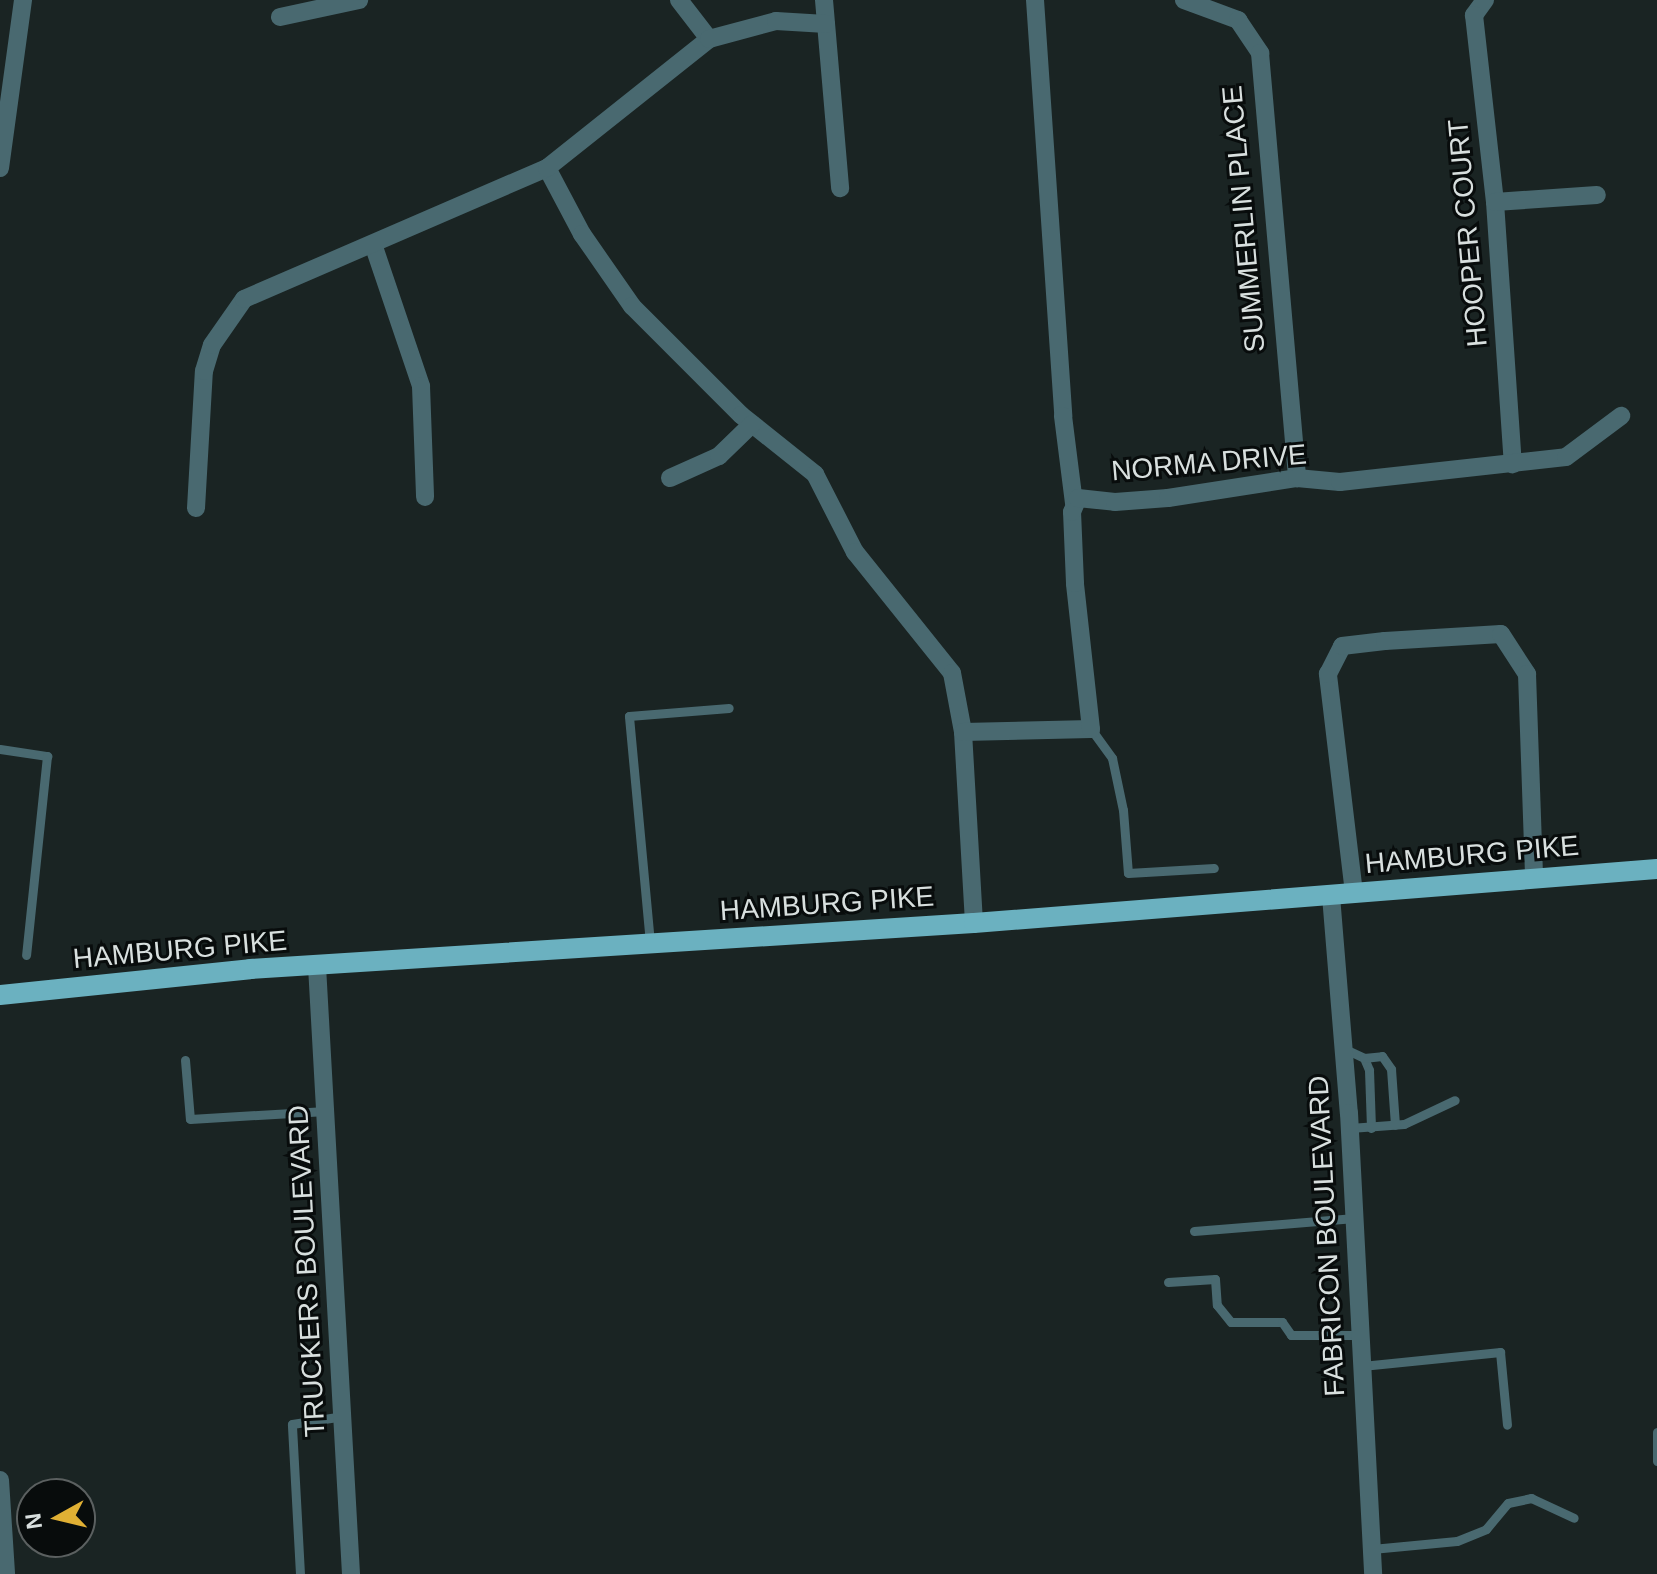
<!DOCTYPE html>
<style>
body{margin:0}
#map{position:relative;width:1657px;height:1574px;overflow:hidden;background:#1a2423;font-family:Helvetica,sans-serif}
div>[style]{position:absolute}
.lane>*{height:9px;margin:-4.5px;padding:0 4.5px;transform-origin:4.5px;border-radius:4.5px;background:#496970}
.street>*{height:18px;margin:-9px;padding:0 9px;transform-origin:9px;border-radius:9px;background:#496970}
.primary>*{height:20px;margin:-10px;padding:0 10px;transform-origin:10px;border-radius:10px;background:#6bb1c0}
span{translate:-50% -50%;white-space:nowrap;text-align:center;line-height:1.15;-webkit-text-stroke:6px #080c0c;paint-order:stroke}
.street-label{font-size:28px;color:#d8dfde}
.north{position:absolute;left:16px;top:1478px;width:80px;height:80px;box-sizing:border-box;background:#080c0c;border:2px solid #5b6060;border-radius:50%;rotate:262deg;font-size:22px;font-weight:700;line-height:32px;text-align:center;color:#d8dfde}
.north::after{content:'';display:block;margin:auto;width:28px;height:36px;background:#e0b034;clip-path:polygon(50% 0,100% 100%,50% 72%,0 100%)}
</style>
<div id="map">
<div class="lane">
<div style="left:1091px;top:729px;width:36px;rotate:54deg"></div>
<div style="left:1112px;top:758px;width:53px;rotate:78.1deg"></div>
<div style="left:1123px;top:810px;width:63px;rotate:85.5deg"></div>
<div style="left:1128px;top:873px;width:86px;rotate:-3.3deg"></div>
<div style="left:0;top:749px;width:48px;rotate:8.5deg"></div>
<div style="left:47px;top:756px;width:200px;rotate:96deg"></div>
<div style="left:650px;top:943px;width:228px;rotate:-95.3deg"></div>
<div style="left:629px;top:716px;width:100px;rotate:-4.6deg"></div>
<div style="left:1345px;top:1049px;width:21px;rotate:25deg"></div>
<div style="left:1364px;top:1058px;width:13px;rotate:67deg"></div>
<div style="left:1369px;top:1070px;width:58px;rotate:88deg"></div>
<div style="left:1364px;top:1058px;width:18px;rotate:-6deg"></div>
<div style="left:1382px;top:1056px;width:16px;rotate:55deg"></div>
<div style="left:1391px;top:1069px;width:56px;rotate:85.9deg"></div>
<div style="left:185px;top:1060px;width:59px;rotate:85.2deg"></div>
<div style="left:190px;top:1119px;width:136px;rotate:-3.4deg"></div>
<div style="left:1350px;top:1128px;width:54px;rotate:-4.2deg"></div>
<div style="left:1404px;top:1124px;width:56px;rotate:-25.2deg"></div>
<div style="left:1194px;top:1231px;width:161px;rotate:-4.6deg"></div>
<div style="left:1168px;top:1282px;width:47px;rotate:-3.7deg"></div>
<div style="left:1215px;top:1279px;width:26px;rotate:86deg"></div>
<div style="left:1217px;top:1305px;width:22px;rotate:51deg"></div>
<div style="left:1231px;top:1322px;width:51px"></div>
<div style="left:1282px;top:1322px;width:16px;rotate:55deg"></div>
<div style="left:1291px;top:1335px;width:70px"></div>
<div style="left:1362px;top:1366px;width:139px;rotate:-5.8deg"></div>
<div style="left:1500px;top:1352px;width:73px;rotate:84.5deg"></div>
<div style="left:1657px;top:1432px;width:29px;rotate:90deg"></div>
<div style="left:1372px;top:1549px;width:85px;rotate:-5.4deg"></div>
<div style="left:1457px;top:1541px;width:31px;rotate:-22deg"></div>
<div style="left:1486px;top:1529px;width:34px;rotate:-50deg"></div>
<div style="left:1508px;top:1503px;width:24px;rotate:-12deg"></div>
<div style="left:1531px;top:1498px;width:47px;rotate:24.9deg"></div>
<div style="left:300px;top:1574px;width:150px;rotate:-93.1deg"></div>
<div style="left:292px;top:1424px;width:52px;rotate:-8.9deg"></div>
</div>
<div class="street">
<div style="left:679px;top:0;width:49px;rotate:52.4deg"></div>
<div style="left:824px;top:0;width:189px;rotate:85.1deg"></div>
<div style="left:1035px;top:0;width:417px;rotate:86.1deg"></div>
<div style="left:1063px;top:416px;width:88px;rotate:82.8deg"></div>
<div style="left:1184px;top:0;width:58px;rotate:20.3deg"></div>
<div style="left:1238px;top:20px;width:40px;rotate:56deg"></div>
<div style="left:1260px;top:53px;width:427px;rotate:85deg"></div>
<div style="left:1485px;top:0;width:19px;rotate:126deg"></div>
<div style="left:1474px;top:15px;width:188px;rotate:83.6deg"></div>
<div style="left:1495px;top:202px;width:263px;rotate:86.1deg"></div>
<div style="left:280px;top:17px;width:81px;rotate:-12.1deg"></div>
<div style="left:0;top:168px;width:170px;rotate:-82.2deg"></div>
<div style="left:547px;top:168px;width:75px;rotate:62.1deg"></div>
<div style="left:582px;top:234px;width:88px;rotate:55.2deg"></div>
<div style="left:632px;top:306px;width:154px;rotate:45deg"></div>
<div style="left:741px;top:415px;width:95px;rotate:38.6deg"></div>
<div style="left:815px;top:474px;width:88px;rotate:62.9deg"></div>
<div style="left:855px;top:552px;width:155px;rotate:51.3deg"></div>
<div style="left:952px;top:673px;width:60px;rotate:79.4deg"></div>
<div style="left:963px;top:732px;width:191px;rotate:86.7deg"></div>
<div style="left:1495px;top:202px;width:102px;rotate:-3.9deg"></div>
<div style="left:373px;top:244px;width:150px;rotate:71.3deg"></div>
<div style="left:421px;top:386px;width:111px;rotate:87.9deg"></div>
<div style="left:670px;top:478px;width:54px;rotate:-24.2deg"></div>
<div style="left:719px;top:456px;width:46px;rotate:-44.1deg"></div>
<div style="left:196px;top:508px;width:137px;rotate:-86.7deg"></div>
<div style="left:204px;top:371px;width:27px;rotate:-73deg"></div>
<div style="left:212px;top:345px;width:56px;rotate:-55.2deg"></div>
<div style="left:244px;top:299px;width:330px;rotate:-23.4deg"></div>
<div style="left:547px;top:168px;width:207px;rotate:-38.5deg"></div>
<div style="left:709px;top:39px;width:69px;rotate:-15deg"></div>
<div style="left:776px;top:21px;width:50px;rotate:3.4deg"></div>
<div style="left:963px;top:732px;width:128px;rotate:-1.3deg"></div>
<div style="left:1091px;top:729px;width:147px;rotate:-96.3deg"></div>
<div style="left:1075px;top:583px;width:71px;rotate:-92.4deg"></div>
<div style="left:1072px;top:512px;width:15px;rotate:-67deg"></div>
<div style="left:1078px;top:498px;width:37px;rotate:6deg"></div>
<div style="left:1115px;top:502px;width:53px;rotate:-4.3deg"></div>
<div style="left:1168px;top:498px;width:131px;rotate:-8.8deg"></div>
<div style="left:1297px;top:478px;width:43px;rotate:5.3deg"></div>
<div style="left:1340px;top:482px;width:227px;rotate:-6.3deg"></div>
<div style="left:1566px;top:457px;width:69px;rotate:-36.7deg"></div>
<div style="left:1354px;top:893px;width:221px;rotate:-96.8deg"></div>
<div style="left:1328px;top:674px;width:31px;rotate:-63deg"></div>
<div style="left:1342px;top:646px;width:43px;rotate:-6.6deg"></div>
<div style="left:1385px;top:641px;width:116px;rotate:-3.5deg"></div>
<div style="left:1501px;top:634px;width:48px;rotate:57deg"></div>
<div style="left:1527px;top:674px;width:203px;rotate:88deg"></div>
<div style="left:1331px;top:896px;width:218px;rotate:85.3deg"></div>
<div style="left:1349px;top:1113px;width:462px;rotate:87deg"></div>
<div style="left:317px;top:966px;width:609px;rotate:86.8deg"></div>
<div style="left:0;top:1480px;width:94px;rotate:86.3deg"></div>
</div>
<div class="primary">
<div style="left:0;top:995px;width:251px;rotate:-5.9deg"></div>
<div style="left:250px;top:969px;width:725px;rotate:-3.64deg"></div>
<div style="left:974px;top:923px;width:685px;rotate:-4.52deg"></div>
</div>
<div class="street-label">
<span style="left:1244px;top:219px;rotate:-95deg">SUMMERLIN PLACE</span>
<span style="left:1468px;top:233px;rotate:-95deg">HOOPER COURT</span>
<span style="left:1209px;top:463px;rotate:-5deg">NORMA DRIVE</span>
<span style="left:1472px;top:855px;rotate:-5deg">HAMBURG PIKE</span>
<span style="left:827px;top:904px;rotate:-4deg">HAMBURG PIKE</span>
<span style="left:180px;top:950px;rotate:-5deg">HAMBURG PIKE</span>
<span style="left:1327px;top:1236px;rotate:-93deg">FABRICON BOULEVARD</span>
<span style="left:307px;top:1271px;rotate:-93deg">TRUCKERS BOULEVARD</span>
</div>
<div class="north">N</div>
</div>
